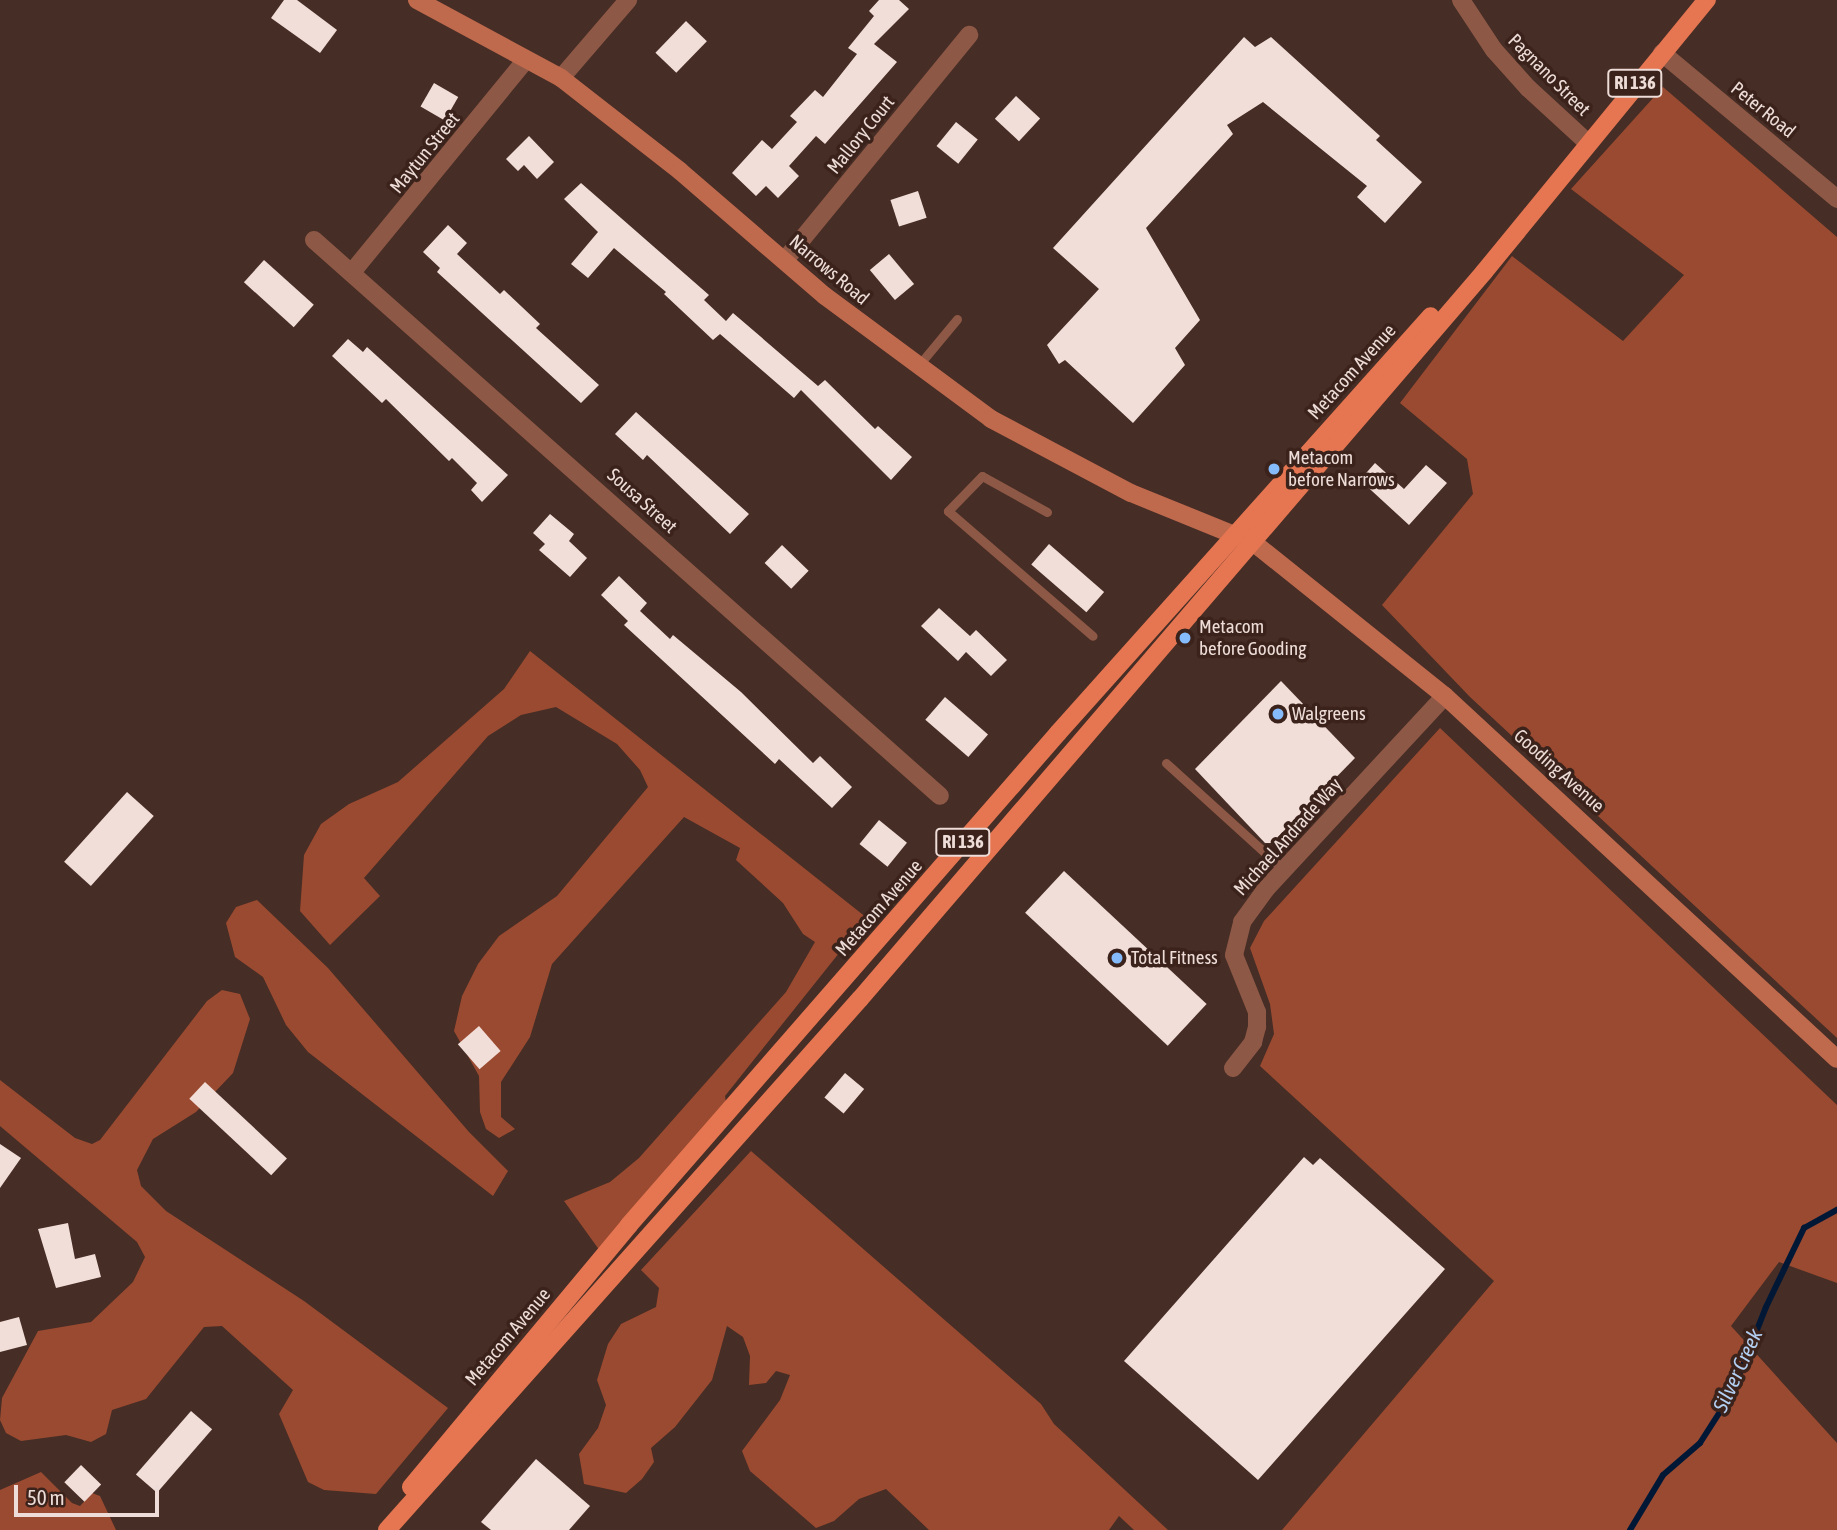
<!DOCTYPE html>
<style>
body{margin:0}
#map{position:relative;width:1837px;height:1530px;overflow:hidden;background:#462d25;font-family:"Asap Condensed",sans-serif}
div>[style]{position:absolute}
.forest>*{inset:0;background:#9a4a30}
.stream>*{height:6px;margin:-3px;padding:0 3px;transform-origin:3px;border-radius:3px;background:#001836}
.building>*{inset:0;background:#f2ded8;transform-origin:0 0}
.lane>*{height:9px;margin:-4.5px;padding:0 4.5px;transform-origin:4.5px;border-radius:4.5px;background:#8e5846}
.street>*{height:18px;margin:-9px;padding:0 9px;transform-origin:9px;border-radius:9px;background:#8e5846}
.secondary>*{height:18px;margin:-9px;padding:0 9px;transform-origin:9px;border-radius:9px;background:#bf694d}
.primary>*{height:18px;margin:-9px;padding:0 9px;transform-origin:9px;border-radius:9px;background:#e57651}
.dots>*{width:19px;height:19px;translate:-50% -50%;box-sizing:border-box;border:4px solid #3b231c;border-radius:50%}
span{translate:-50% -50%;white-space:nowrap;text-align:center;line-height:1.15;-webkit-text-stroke:7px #3b231c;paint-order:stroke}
.shield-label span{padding:2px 5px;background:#3b231c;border:2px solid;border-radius:5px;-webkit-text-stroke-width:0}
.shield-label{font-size:18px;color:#eddcd7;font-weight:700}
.street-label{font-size:19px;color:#eddcd7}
.poi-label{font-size:19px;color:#eddcd7}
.left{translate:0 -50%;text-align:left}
.water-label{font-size:21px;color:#b2cef0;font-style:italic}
.scale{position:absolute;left:14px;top:1485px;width:145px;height:32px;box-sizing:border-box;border:4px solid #eddcd7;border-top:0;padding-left:9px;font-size:21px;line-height:24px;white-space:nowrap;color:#eddcd7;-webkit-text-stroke:5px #3b231c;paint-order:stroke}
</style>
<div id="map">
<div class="forest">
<div style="clip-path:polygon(1663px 87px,1837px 237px,1837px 1038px,1470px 697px,1382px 605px,1473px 494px,1467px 459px,1400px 403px,1512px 256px,1623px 341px,1684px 275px,1571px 189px)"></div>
<div style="clip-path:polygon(530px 651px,867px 918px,725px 1096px,727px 1108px,600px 1251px,564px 1201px,610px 1182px,639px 1158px,786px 992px,815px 942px,803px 934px,783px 903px,736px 860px,740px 848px,684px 817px,552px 964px,530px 1037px,501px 1082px,501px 1117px,515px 1129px,499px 1138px,486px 1129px,480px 1112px,479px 1076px,454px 1031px,462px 996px,478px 964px,499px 936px,557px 896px,648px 787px,640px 770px,617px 744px,556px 707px,521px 715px,488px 736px,364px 878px,380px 896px,330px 945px,300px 911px,304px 855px,321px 824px,349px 804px,398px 782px,504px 689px)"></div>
<div style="clip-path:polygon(1440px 728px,1837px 1105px,1837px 1283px,1779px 1262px,1731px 1326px,1837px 1443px,1837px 1530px,1282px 1530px,1494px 1281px,1260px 1066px,1274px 1034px,1270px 1004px,1250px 948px,1264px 921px)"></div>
<div style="clip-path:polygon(257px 900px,328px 968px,469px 1132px,508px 1171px,493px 1196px,308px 1052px,286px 1025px,263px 977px,235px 957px,226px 923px,236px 907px)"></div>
<div style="clip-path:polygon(222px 990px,240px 994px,250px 1019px,233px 1073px,196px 1112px,153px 1139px,137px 1170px,141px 1186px,166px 1211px,304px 1301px,448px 1408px,376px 1494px,324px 1490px,308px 1482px,279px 1414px,293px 1390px,222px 1326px,204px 1327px,146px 1399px,112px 1410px,106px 1434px,91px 1442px,66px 1435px,21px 1441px,6px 1433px,0 1420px,2px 1398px,38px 1331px,91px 1322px,133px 1282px,145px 1257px,137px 1242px,0 1126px,0 1080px,75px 1138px,92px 1144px,100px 1140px,207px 1001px)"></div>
<div style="clip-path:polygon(751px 1151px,1041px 1404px,1054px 1424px,1168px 1530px,1134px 1530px,1119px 1516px,1109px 1530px,929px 1530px,886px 1489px,859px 1499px,834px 1521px,816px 1528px,750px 1471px,742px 1451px,780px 1400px,790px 1375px,776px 1371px,766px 1383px,749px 1385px,750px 1356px,743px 1337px,727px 1326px,712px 1380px,675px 1427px,651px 1448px,654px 1462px,642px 1479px,626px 1493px,584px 1484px,579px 1454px,598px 1428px,606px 1405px,597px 1380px,608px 1344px,621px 1324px,656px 1307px,659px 1288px,641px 1270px)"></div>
<div style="clip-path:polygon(41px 1472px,72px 1503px,80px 1506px,92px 1493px,100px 1496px,116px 1530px,0 1530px,0 1490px)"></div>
</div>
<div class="stream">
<div style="left:1630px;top:1530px;width:64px;rotate:-59deg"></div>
<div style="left:1663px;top:1475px;width:49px;rotate:-40.9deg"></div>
<div style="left:1700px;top:1443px;width:59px;rotate:-57.4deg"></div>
<div style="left:1732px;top:1393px;width:92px;rotate:-68.4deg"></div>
<div style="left:1766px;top:1307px;width:88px;rotate:-64.3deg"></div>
<div style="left:1804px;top:1228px;width:38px;rotate:-29deg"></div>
</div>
<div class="building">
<div style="clip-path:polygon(284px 0,297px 0,337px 30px,320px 53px,271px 18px)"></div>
<div style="clip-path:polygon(879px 0,899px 0,909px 9px,874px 44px,897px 62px,825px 144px,816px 136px,789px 166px,799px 176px,778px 198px,766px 186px,756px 196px,732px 173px,762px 140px,772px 149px,797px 122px,790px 116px,815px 90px,823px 97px,857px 54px,848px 48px,874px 16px,869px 11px)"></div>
<div style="left:686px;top:21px;width:29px;height:44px;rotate:44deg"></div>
<div style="clip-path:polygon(1244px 37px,1255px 47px,1271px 37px,1380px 136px,1376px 140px,1422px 182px,1385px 223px,1357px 197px,1367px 186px,1263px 102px,1227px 125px,1233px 134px,1146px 228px,1200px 320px,1175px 348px,1185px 365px,1133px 423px,1065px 360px,1059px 364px,1047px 345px,1099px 289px,1053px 248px)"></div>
<div style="left:434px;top:83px;width:28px;height:27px;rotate:30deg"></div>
<div style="left:1016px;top:96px;width:33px;height:31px;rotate:43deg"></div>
<div style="left:956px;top:122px;width:28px;height:31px;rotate:39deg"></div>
<div style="clip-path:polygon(529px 136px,554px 162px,537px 179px,524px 165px,518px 171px,506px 159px)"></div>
<div style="clip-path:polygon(581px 183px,709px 295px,704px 300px,726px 321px,733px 313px,818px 386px,825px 380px,875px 429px,878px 426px,912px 457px,891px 480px,801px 390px,794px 398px,720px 334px,713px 340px,664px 294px,666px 292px,614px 248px,588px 278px,571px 264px,598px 232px,564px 199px)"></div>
<div style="left:918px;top:191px;width:28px;height:29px;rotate:72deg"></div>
<div style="clip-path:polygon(448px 225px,467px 243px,457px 254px,500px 294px,504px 290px,540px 324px,536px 328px,599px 385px,581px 403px,437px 272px,440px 268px,423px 252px)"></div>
<div style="left:889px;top:254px;width:39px;height:25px;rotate:50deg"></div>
<div style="left:264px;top:260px;width:67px;height:30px;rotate:42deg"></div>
<div style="clip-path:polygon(348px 339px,363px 352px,367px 347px,508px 475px,482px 502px,471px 490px,477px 483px,452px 458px,449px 461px,386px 399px,382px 403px,332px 356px)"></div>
<div style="clip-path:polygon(636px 412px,749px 514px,730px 534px,647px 455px,643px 460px,615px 434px)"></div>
<div style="clip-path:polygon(1375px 463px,1404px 489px,1426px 465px,1447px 483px,1409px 525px,1360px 480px)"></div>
<div style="clip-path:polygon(550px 514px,574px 534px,569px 541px,587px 558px,570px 577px,539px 550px,545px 544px,533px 533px)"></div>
<div style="left:1049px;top:544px;width:73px;height:27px;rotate:41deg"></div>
<div style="left:782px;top:545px;width:37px;height:25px;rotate:44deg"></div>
<div style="clip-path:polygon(619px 576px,647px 603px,640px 611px,670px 639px,673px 635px,741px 692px,813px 763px,820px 756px,852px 787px,832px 808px,779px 759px,775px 764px,624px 625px,628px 621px,601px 595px)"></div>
<div style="clip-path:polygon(939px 608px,970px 636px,976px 630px,1007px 660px,991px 676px,966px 652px,958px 661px,921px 626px)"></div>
<div style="clip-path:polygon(1281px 681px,1355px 758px,1272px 843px,1265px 843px,1195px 769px)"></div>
<div style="left:945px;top:697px;width:57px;height:30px;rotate:41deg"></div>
<div style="left:127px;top:792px;width:36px;height:94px;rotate:42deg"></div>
<div style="left:879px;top:820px;width:36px;height:31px;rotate:39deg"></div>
<div style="left:1064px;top:871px;width:195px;height:57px;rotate:43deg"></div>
<div style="left:479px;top:1026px;width:33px;height:28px;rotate:49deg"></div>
<div style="left:845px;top:1073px;width:25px;height:32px;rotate:40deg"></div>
<div style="left:205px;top:1082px;width:112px;height:23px;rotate:43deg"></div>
<div style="clip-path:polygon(0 1144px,21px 1158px,0 1188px)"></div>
<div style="clip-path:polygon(1304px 1157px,1313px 1165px,1320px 1158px,1445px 1269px,1258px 1480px,1124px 1361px)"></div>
<div style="clip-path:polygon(68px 1223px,75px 1259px,95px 1254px,101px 1277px,56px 1288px,38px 1229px)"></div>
<div style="clip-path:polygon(19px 1317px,27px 1345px,0 1352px,0 1322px)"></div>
<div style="left:191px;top:1411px;width:28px;height:84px;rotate:41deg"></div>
<div style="clip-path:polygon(536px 1459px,590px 1506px,569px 1530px,491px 1530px,481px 1522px)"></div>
<div style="left:81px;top:1465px;width:28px;height:24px;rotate:44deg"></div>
</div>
<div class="lane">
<div style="left:918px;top:366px;width:61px;rotate:-50.3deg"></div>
<div style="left:1047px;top:512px;width:74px;rotate:-151deg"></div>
<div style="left:982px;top:476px;width:49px;rotate:134.2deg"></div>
<div style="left:948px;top:511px;width:191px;rotate:40.8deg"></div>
<div style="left:1166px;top:763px;width:159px;rotate:42.2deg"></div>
</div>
<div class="street">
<div style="left:1461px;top:0;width:60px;rotate:56.6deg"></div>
<div style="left:1494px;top:50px;width:51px;rotate:48.2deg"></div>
<div style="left:1528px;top:88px;width:80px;rotate:42.5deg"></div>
<div style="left:1662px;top:53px;width:228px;rotate:39.8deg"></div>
<div style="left:561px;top:78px;width:103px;rotate:-49.3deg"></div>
<div style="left:314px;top:240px;width:837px;rotate:41.61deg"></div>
<div style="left:785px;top:260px;width:291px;rotate:-50.7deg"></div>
<div style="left:353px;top:271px;width:273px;rotate:-50.7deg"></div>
<div style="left:1233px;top:1068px;width:33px;rotate:-52deg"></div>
<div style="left:1253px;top:1042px;width:16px;rotate:-75deg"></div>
<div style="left:1257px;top:1027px;width:15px;rotate:-90deg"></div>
<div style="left:1257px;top:1012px;width:61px;rotate:-112deg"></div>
<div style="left:1234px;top:955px;width:34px;rotate:-76deg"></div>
<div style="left:1242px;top:922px;width:41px;rotate:-54deg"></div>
<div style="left:1266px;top:889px;width:263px;rotate:-47.2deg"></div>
</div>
<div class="secondary">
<div style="left:417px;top:0;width:164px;rotate:28.4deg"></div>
<div style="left:561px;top:78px;width:151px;rotate:38deg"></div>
<div style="left:680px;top:171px;width:191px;rotate:40.8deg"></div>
<div style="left:825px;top:296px;width:207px;rotate:36.5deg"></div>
<div style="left:991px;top:419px;width:158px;rotate:27.9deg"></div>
<div style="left:1131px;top:493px;width:133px;rotate:22.1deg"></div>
<div style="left:1254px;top:543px;width:245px;rotate:38.7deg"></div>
<div style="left:1445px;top:696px;width:534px;rotate:42.8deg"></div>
</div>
<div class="primary">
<div style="left:411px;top:1487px;width:341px;rotate:-50.2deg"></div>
<div style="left:629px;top:1225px;width:653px;rotate:-48.91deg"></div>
<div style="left:1058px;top:733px;width:559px;rotate:-48.19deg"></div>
<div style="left:387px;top:1530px;width:711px;rotate:-48.31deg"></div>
<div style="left:860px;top:999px;width:958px;rotate:-49.36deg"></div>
<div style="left:1484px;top:272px;width:352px;rotate:-50.7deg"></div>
</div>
<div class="dots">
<div style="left:1274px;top:469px;background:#86bbfb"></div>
<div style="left:1185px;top:638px;background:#86bbfb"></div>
<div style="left:1278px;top:714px;background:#86bbfb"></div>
<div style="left:1117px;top:958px;background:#86bbfb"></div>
</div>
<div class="shield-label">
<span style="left:1635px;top:83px">RI 136</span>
<span style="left:963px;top:842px">RI 136</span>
</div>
<div class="street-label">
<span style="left:1549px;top:75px;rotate:45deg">Pagnano Street</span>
<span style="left:1763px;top:110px;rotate:39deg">Peter Road</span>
<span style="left:861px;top:135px;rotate:-51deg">Mallory Court</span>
<span style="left:425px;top:153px;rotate:-51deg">Maytun Street</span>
<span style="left:829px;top:270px;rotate:40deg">Narrows Road</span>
<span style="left:1352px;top:372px;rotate:-48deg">Metacom Avenue</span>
<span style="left:642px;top:501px;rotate:42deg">Sousa Street</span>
<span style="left:1559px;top:771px;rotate:42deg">Gooding Avenue</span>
<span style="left:1288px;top:837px;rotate:-48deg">Michael Andrade Way</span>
<span style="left:879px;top:908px;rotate:-49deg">Metacom Avenue</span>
<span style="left:508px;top:1337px;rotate:-50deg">Metacom Avenue</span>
</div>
<div class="poi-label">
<span class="left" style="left:1288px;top:469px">Metacom<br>before Narrows</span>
<span class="left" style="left:1199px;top:638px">Metacom<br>before Gooding</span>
<span class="left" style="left:1292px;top:714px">Walgreens</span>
<span class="left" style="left:1131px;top:958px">Total Fitness</span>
</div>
<div class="water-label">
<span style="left:1737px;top:1370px;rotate:-65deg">Silver Creek</span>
</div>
<div class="scale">50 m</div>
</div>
